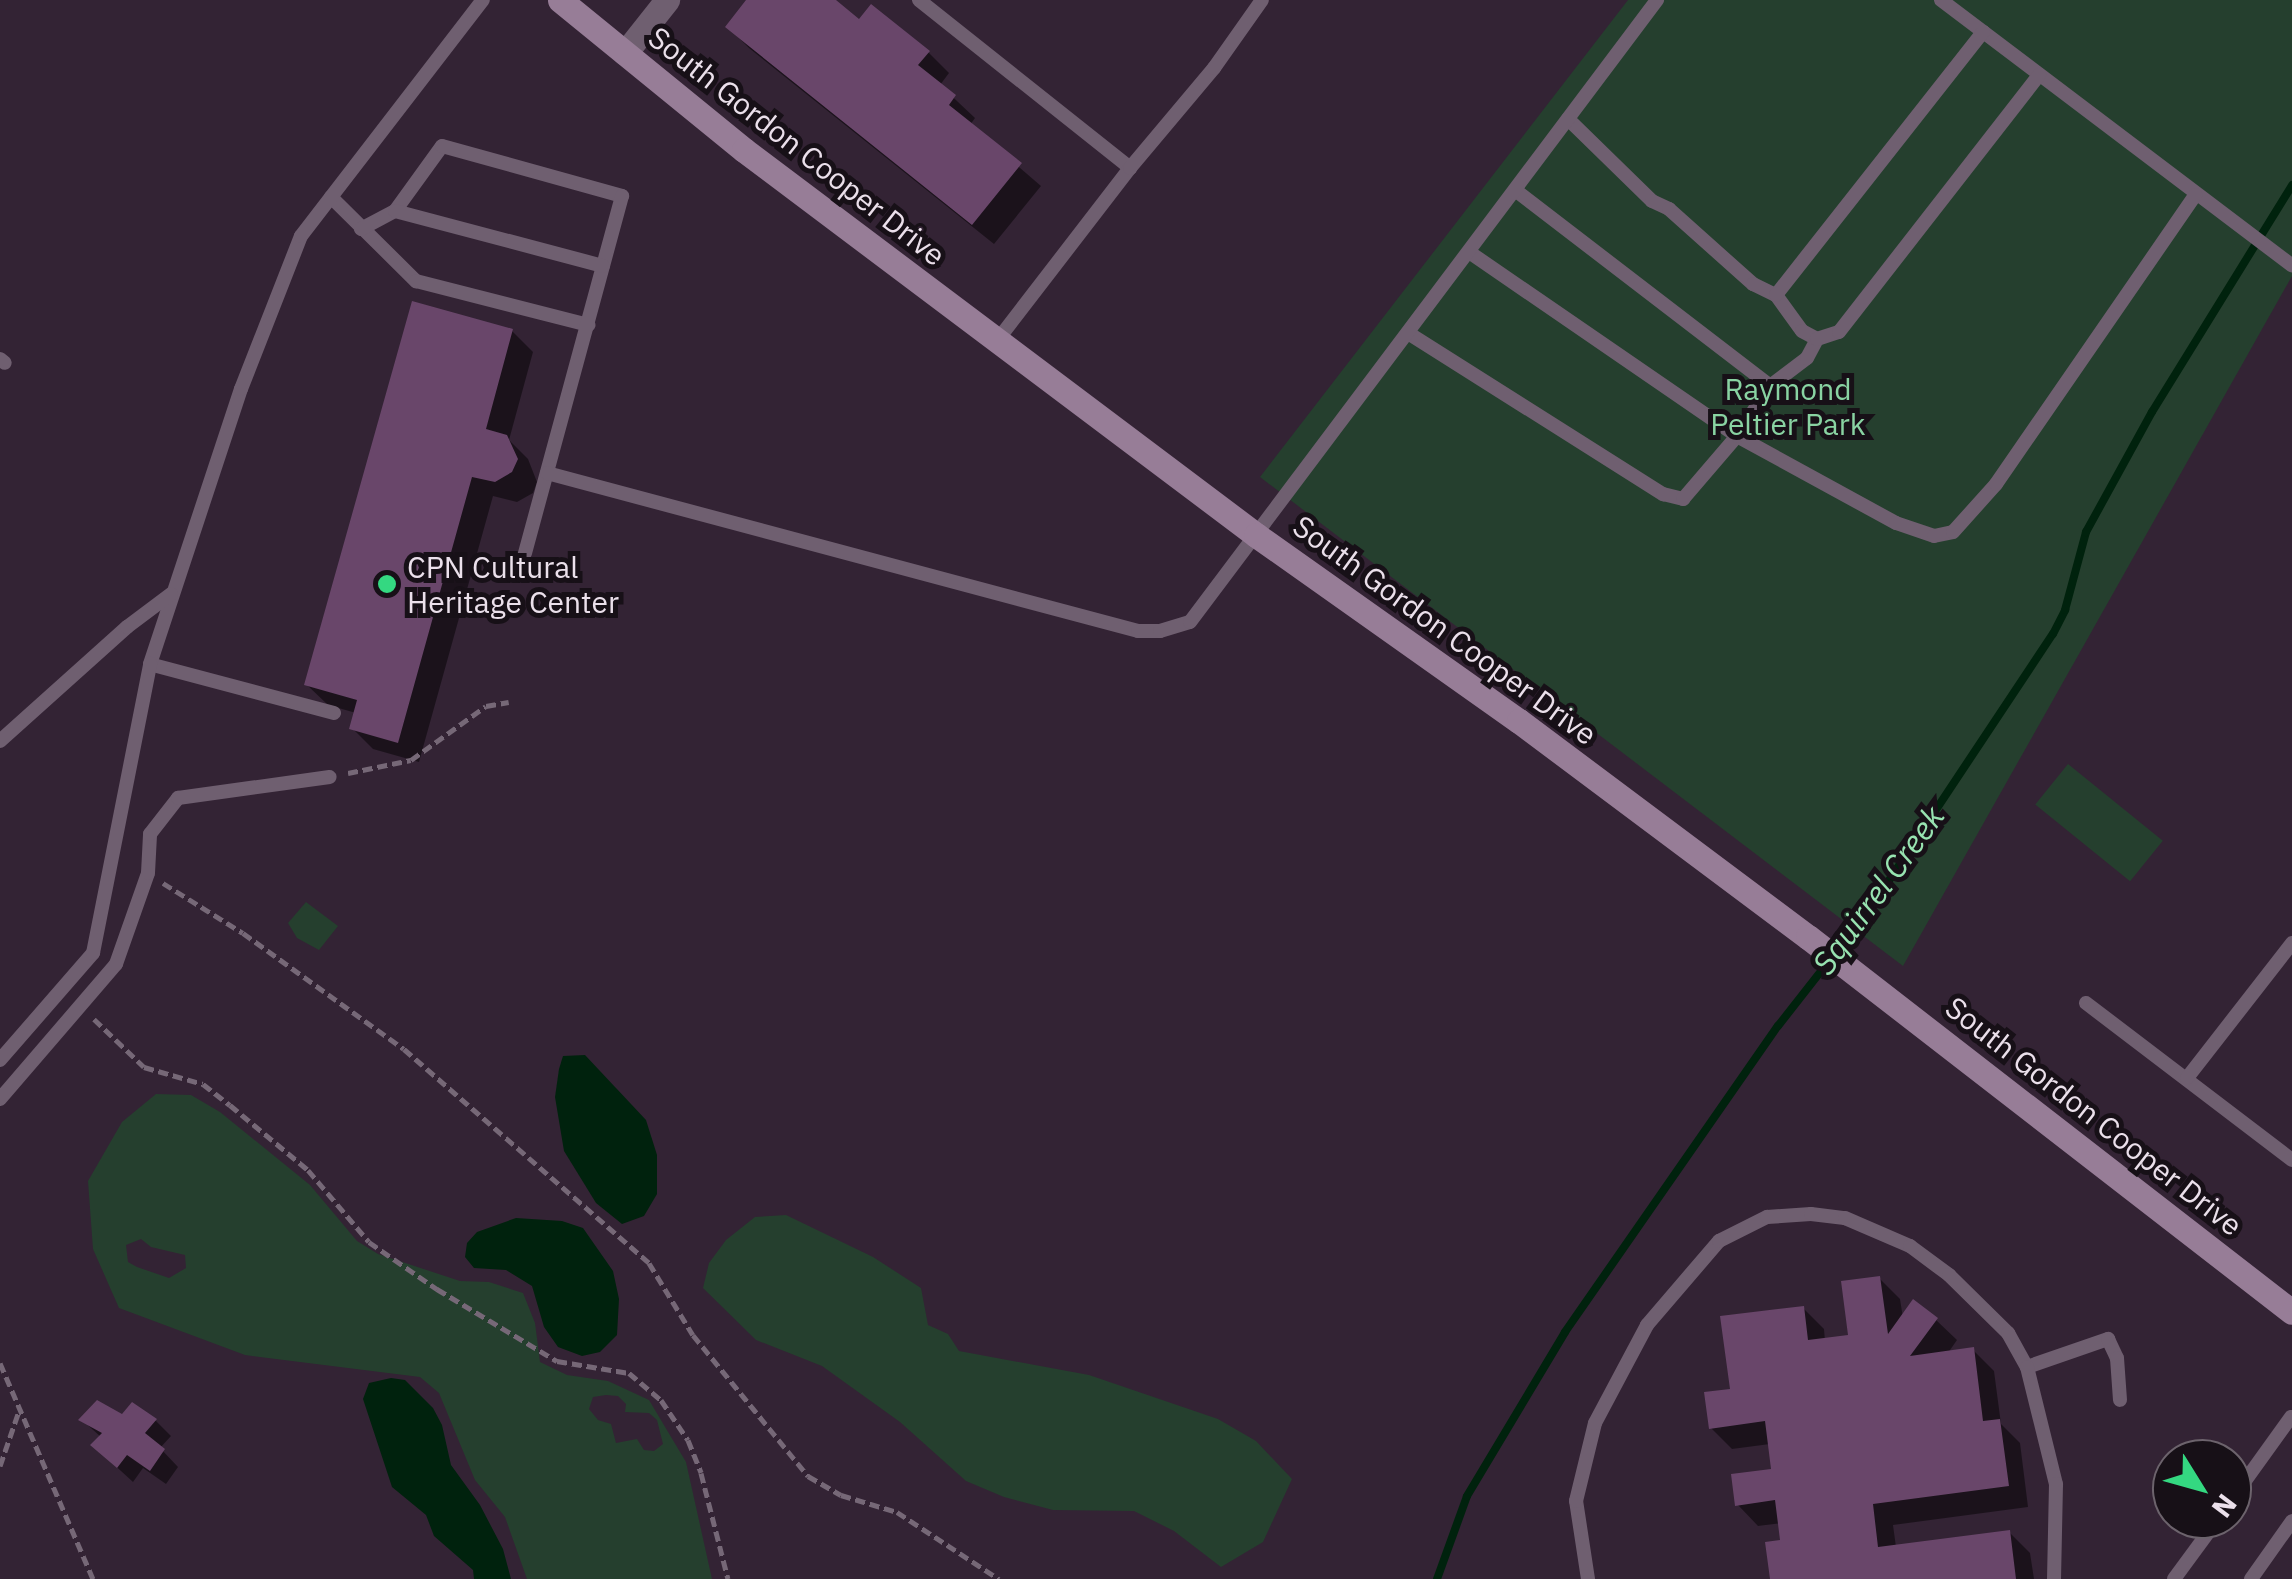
<!DOCTYPE html>
<style>
body{margin:0}
#map{position:relative;width:2292px;height:1579px;overflow:hidden;background:#332334;font-family:"IBM Plex Sans",sans-serif}
div>[style]{position:absolute}
.green>*{inset:0;background:#253f2e;transform-origin:0 0}
.water>*{inset:0;background:#00220d}
.shadow>*{inset:0;background:#0007}
.stream>*{height:8px;margin:-4px;padding:0 4px;transform-origin:4px;border-radius:4px;background:#00220d}
.building>*{inset:0;background:#69466a}
.path>*{height:5px;margin-top:-2.5px;transform-origin:0;background:repeating-linear-gradient(90deg,#766877 0 10px,transparent 0 15px)}
.lane>*{height:14px;margin:-7px;padding:0 7px;transform-origin:7px;border-radius:7px;background:#6f5f70}
.street>*{height:25px;margin:-12.5px;padding:0 12.5px;transform-origin:12.5px;border-radius:12.5px;background:#6f5f70}
.secondary>*{height:25px;margin:-12.5px;padding:0 12.5px;transform-origin:12.5px;border-radius:12.5px;background:#977d97}
.dots>*{width:28px;height:28px;translate:-50% -50%;box-sizing:border-box;border:5px solid #171017;border-radius:50%}
span{translate:-50% -50%;white-space:nowrap;text-align:center;line-height:1.15;-webkit-text-stroke:10px #171017;paint-order:stroke}
.street-label{font-size:30px;color:#ebe0eb}
.park-label{font-size:30px;color:#89d3a2}
.poi-label{font-size:30px;color:#ebe0eb}
.left{translate:0 -50%;text-align:left}
.water-label{font-size:32px;color:#98e3b1;font-style:italic}
.north{position:absolute;left:2152px;top:1439px;width:100px;height:100px;box-sizing:border-box;background:#171017;border:2px solid #6c636c;border-radius:50%;rotate:127deg;font-size:28px;font-weight:700;line-height:40px;text-align:center;color:#ebe0eb}
.north::after{content:'';display:block;margin:auto;width:35px;height:45px;background:#34d881;clip-path:polygon(50% 0,100% 100%,50% 72%,0 100%)}
</style>
<div id="map">
<div class="green">
<div style="clip-path:polygon(1628px 0,2292px 0,2292px 276px,1903px 966px,1260px 477px)"></div>
<div style="left:2068px;top:764px;width:122px;height:52px;rotate:39deg"></div>
<div style="clip-path:polygon(306px 902px,338px 926px,319px 950px,297px 938px,288px 923px)"></div>
<div style="clip-path:polygon(evenodd,156px 1094px,191px 1095px,220px 1112px,310px 1185px,357px 1241px,378px 1254px,460px 1281px,489px 1282px,523px 1293px,535px 1323px,540px 1362px,567px 1375px,608px 1381px,649px 1400px,686px 1462px,712px 1579px,527px 1579px,505px 1517px,475px 1480px,439px 1393px,420px 1377px,245px 1355px,119px 1308px,93px 1249px,88px 1181px,122px 1122px,156px 1094px,141px 1239px,151px 1247px,185px 1255px,186px 1268px,169px 1278px,137px 1267px,128px 1262px,126px 1245px,141px 1239px,156px 1094px,606px 1395px,618px 1396px,626px 1404px,625px 1412px,649px 1413px,657px 1420px,663px 1444px,654px 1451px,644px 1450px,637px 1439px,616px 1443px,611px 1424px,598px 1420px,589px 1409px,593px 1397px,606px 1395px)"></div>
<div style="clip-path:polygon(786px 1215px,873px 1257px,921px 1288px,928px 1325px,948px 1334px,959px 1351px,1089px 1375px,1218px 1419px,1256px 1441px,1292px 1479px,1263px 1542px,1221px 1567px,1174px 1531px,1134px 1511px,1053px 1510px,1004px 1497px,966px 1481px,900px 1422px,822px 1366px,756px 1340px,703px 1288px,709px 1263px,726px 1240px,755px 1217px)"></div>
</div>
<div class="water">
<div style="clip-path:polygon(585px 1055px,646px 1120px,657px 1155px,657px 1194px,644px 1216px,622px 1224px,596px 1203px,564px 1151px,555px 1097px,559px 1069px,563px 1056px)"></div>
<div style="clip-path:polygon(516px 1218px,562px 1221px,583px 1228px,613px 1271px,619px 1299px,617px 1335px,600px 1352px,582px 1356px,558px 1347px,544px 1327px,532px 1286px,506px 1270px,474px 1268px,465px 1257px,467px 1243px,477px 1232px)"></div>
<div style="clip-path:polygon(391px 1378px,405px 1380px,433px 1408px,442px 1425px,451px 1465px,480px 1505px,503px 1549px,511px 1579px,474px 1579px,473px 1570px,434px 1536px,426px 1515px,392px 1487px,363px 1399px,369px 1383px)"></div>
</div>
<div class="shadow">
<div style="clip-path:polygon(750px 0,832px 0,860px 22px,928px 52px,949px 73px,940px 85px,975px 118px,970px 125px,1041px 186px,994px 244px,749px 48px,728px 27px)"></div>
<div style="clip-path:polygon(512px 331px,533px 352px,509px 440px,528px 459px,537px 482px,533px 493px,517px 502px,493px 496px,419px 762px,373px 749px,352px 728px,356px 713px,328px 705px,307px 685px)"></div>
<div style="clip-path:polygon(1879px 1278px,1900px 1299px,1903px 1318px,1936px 1320px,1957px 1340px,1948px 1353px,1973px 1350px,1994px 1371px,2001px 1424px,2020px 1443px,2028px 1507px,1893px 1525px,1896px 1547px,2009px 1532px,2030px 1553px,2034px 1579px,1772px 1579px,1783px 1542px,1781px 1523px,1758px 1526px,1738px 1505px,1774px 1471px,1770px 1444px,1732px 1449px,1711px 1428px,1732px 1391px,1803px 1308px,1824px 1329px,1825px 1341px,1851px 1337px)"></div>
<div style="clip-path:polygon(122px 1417px,156px 1421px,171px 1436px,160px 1448px,178px 1467px,166px 1484px,143px 1468px,133px 1482px,109px 1460px,101px 1437px,82px 1420px)"></div>
</div>
<div class="stream">
<div style="left:1437px;top:1579px;width:88px;rotate:-70.1deg"></div>
<div style="left:1467px;top:1496px;width:191px;rotate:-59.1deg"></div>
<div style="left:1565px;top:1332px;width:373px;rotate:-55.2deg"></div>
<div style="left:1778px;top:1026px;width:152px;rotate:-51.9deg"></div>
<div style="left:1872px;top:906px;width:327px;rotate:-56.4deg"></div>
<div style="left:2053px;top:634px;width:27px;rotate:-63deg"></div>
<div style="left:2065px;top:610px;width:81px;rotate:-74.9deg"></div>
<div style="left:2086px;top:532px;width:137px;rotate:-61.2deg"></div>
<div style="left:2152px;top:412px;width:267px;rotate:-58.3deg"></div>
</div>
<div class="building">
<div style="clip-path:polygon(746px 0,836px 0,859px 19px,871px 4px,930px 51px,918px 65px,956px 95px,949px 105px,1022px 163px,972px 225px,725px 27px)"></div>
<div style="clip-path:polygon(412px 301px,513px 329px,486px 429px,507px 435px,518px 459px,512px 472px,495px 482px,472px 477px,398px 743px,349px 729px,357px 700px,304px 685px)"></div>
<div style="clip-path:polygon(1880px 1276px,1888px 1334px,1913px 1299px,1938px 1318px,1910px 1356px,1974px 1347px,1983px 1421px,2000px 1419px,2009px 1486px,1873px 1504px,1878px 1547px,2010px 1530px,2016px 1579px,1770px 1579px,1765px 1542px,1780px 1540px,1775px 1500px,1735px 1506px,1731px 1474px,1771px 1469px,1765px 1421px,1709px 1429px,1704px 1392px,1730px 1389px,1720px 1316px,1804px 1306px,1808px 1340px,1848px 1335px,1841px 1281px)"></div>
<div style="clip-path:polygon(97px 1400px,122px 1414px,132px 1402px,157px 1419px,145px 1433px,165px 1449px,150px 1471px,127px 1455px,117px 1468px,90px 1445px,102px 1433px,78px 1420px)"></div>
</div>
<div class="path">
<div style="left:348px;top:773px;width:64px;rotate:-11.7deg"></div>
<div style="left:411px;top:760px;width:92px;rotate:-35.8deg"></div>
<div style="left:486px;top:706px;width:23px;rotate:-10deg"></div>
<div style="left:163px;top:883px;width:94px;rotate:32deg"></div>
<div style="left:243px;top:933px;width:198px;rotate:35.8deg"></div>
<div style="left:404px;top:1049px;width:325px;rotate:41.1deg"></div>
<div style="left:649px;top:1263px;width:84px;rotate:58.6deg"></div>
<div style="left:693px;top:1335px;width:182px;rotate:50.8deg"></div>
<div style="left:808px;top:1476px;width:38px;rotate:30deg"></div>
<div style="left:841px;top:1495px;width:59px;rotate:16.9deg"></div>
<div style="left:897px;top:1512px;width:122px;rotate:33.3deg"></div>
<div style="left:94px;top:1019px;width:69px;rotate:43.8deg"></div>
<div style="left:144px;top:1067px;width:61px;rotate:16.1deg"></div>
<div style="left:203px;top:1084px;width:34px;rotate:38deg"></div>
<div style="left:230px;top:1105px;width:102px;rotate:39.8deg"></div>
<div style="left:308px;top:1170px;width:94px;rotate:49.7deg"></div>
<div style="left:369px;top:1242px;width:83px;rotate:34.7deg"></div>
<div style="left:437px;top:1289px;width:140px;rotate:31deg"></div>
<div style="left:557px;top:1361px;width:73px;rotate:9.5deg"></div>
<div style="left:629px;top:1373px;width:42px;rotate:40.2deg"></div>
<div style="left:661px;top:1400px;width:48px;rotate:56deg"></div>
<div style="left:688px;top:1440px;width:35px;rotate:68deg"></div>
<div style="left:701px;top:1473px;width:109px;rotate:75.7deg"></div>
<div style="left:0;top:1363px;width:235px;rotate:66.7deg"></div>
<div style="left:0;top:1466px;width:61px;rotate:-71deg"></div>
</div>
<div class="lane">
<div style="left:919px;top:0;width:270px;rotate:38.5deg"></div>
<div style="left:1130px;top:168px;width:218px;rotate:127.6deg"></div>
<div style="left:1941px;top:0;width:440px;rotate:37.1deg"></div>
<div style="left:1568px;top:119px;width:117px;rotate:44.3deg"></div>
<div style="left:1652px;top:201px;width:19px;rotate:25deg"></div>
<div style="left:1669px;top:209px;width:113px;rotate:41.8deg"></div>
<div style="left:1753px;top:284px;width:25px;rotate:26deg"></div>
<div style="left:1776px;top:295px;width:44px;rotate:54.2deg"></div>
<div style="left:1802px;top:331px;width:17px;rotate:28deg"></div>
<div style="left:1130px;top:168px;width:131px;rotate:-50deg"></div>
<div style="left:1214px;top:68px;width:83px;rotate:-54.8deg"></div>
<div style="left:1515px;top:190px;width:322px;rotate:37.5deg"></div>
<div style="left:331px;top:197px;width:120px;rotate:44.7deg"></div>
<div style="left:416px;top:281px;width:178px;rotate:14.3deg"></div>
<div style="left:395px;top:211px;width:80px;rotate:-54.1deg"></div>
<div style="left:442px;top:146px;width:187px;rotate:15.5deg"></div>
<div style="left:622px;top:196px;width:370px;rotate:105.2deg"></div>
<div style="left:361px;top:229px;width:38px;rotate:-28deg"></div>
<div style="left:395px;top:211px;width:215px;rotate:14.8deg"></div>
<div style="left:1469px;top:252px;width:325px;rotate:34.5deg"></div>
<div style="left:1737px;top:436px;width:181px;rotate:28.7deg"></div>
<div style="left:1896px;top:523px;width:40px;rotate:18.9deg"></div>
<div style="left:1934px;top:536px;width:19px;rotate:-12deg"></div>
<div style="left:1953px;top:532px;width:64px;rotate:-48.1deg"></div>
<div style="left:1996px;top:484px;width:351px;rotate:-55.4deg"></div>
<div style="left:1776px;top:295px;width:335px;rotate:-51.8deg"></div>
<div style="left:1408px;top:333px;width:302px;rotate:32.3deg"></div>
<div style="left:1663px;top:494px;width:21px;rotate:14deg"></div>
<div style="left:1683px;top:499px;width:83px;rotate:-49.4deg"></div>
<div style="left:1737px;top:436px;width:60px;rotate:-56.6deg"></div>
<div style="left:1770px;top:386px;width:46px;rotate:-37.1deg"></div>
<div style="left:1807px;top:358px;width:21px;rotate:-62deg"></div>
<div style="left:1817px;top:339px;width:23px;rotate:-18deg"></div>
<div style="left:1839px;top:332px;width:326px;rotate:-52.1deg"></div>
<div style="left:0;top:359px;width:6px;rotate:39deg"></div>
<div style="left:547px;top:473px;width:612px;rotate:14.97deg"></div>
<div style="left:1138px;top:631px;width:22px"></div>
<div style="left:1160px;top:631px;width:31px;rotate:-17deg"></div>
<div style="left:1190px;top:622px;width:778px;rotate:-53.1deg"></div>
<div style="left:334px;top:713px;width:190px;rotate:-165.1deg"></div>
<div style="left:150px;top:664px;width:290px;rotate:-71.7deg"></div>
<div style="left:241px;top:389px;width:164px;rotate:-68.6deg"></div>
<div style="left:301px;top:236px;width:298px;rotate:-52.4deg"></div>
<div style="left:0;top:741px;width:171px;rotate:-41.9deg"></div>
<div style="left:127px;top:627px;width:55px;rotate:-36.9deg"></div>
<div style="left:2086px;top:1003px;width:259px;rotate:37.3deg"></div>
<div style="left:0;top:1060px;width:142px;rotate:-49deg"></div>
<div style="left:93px;top:953px;width:295px;rotate:-78.8deg"></div>
<div style="left:2187px;top:1078px;width:171px;rotate:-52.1deg"></div>
<div style="left:0;top:1099px;width:178px;rotate:-49.3deg"></div>
<div style="left:116px;top:964px;width:96px;rotate:-70.6deg"></div>
<div style="left:148px;top:873px;width:39px;rotate:-87deg"></div>
<div style="left:150px;top:834px;width:46px;rotate:-52.1deg"></div>
<div style="left:178px;top:798px;width:153px;rotate:-7.9deg"></div>
<div style="left:2027px;top:1367px;width:86px;rotate:-19.1deg"></div>
<div style="left:2108px;top:1339px;width:21px;rotate:65deg"></div>
<div style="left:2117px;top:1358px;width:42px;rotate:85.9deg"></div>
<div style="left:2232px;top:1499px;width:101px;rotate:-54.3deg"></div>
<div style="left:1588px;top:1579px;width:79px;rotate:-98.7deg"></div>
<div style="left:1576px;top:1501px;width:80px;rotate:-76.3deg"></div>
<div style="left:1595px;top:1423px;width:111px;rotate:-62deg"></div>
<div style="left:1647px;top:1325px;width:111px;rotate:-49.4deg"></div>
<div style="left:1719px;top:1241px;width:54px;rotate:-26.6deg"></div>
<div style="left:1767px;top:1217px;width:44px;rotate:-3.9deg"></div>
<div style="left:1811px;top:1214px;width:34px;rotate:7deg"></div>
<div style="left:1845px;top:1218px;width:71px;rotate:23.3deg"></div>
<div style="left:1910px;top:1246px;width:49px;rotate:36.6deg"></div>
<div style="left:1949px;top:1275px;width:83px;rotate:44.5deg"></div>
<div style="left:2008px;top:1333px;width:39px;rotate:61deg"></div>
<div style="left:2027px;top:1367px;width:121px;rotate:76.1deg"></div>
<div style="left:2056px;top:1484px;width:95px;rotate:91.2deg"></div>
<div style="left:2174px;top:1579px;width:74px;rotate:-53.7deg"></div>
<div style="left:2251px;top:1579px;width:71px;rotate:-54.7deg"></div>
</div>
<div class="street">
<div style="left:625px;top:53px;width:68px;rotate:-51.6deg"></div>
</div>
<div class="secondary">
<div style="left:560px;top:0;width:237px;rotate:39.2deg"></div>
<div style="left:744px;top:150px;width:641px;rotate:36.94deg"></div>
<div style="left:1256px;top:535px;width:322px;rotate:35.3deg"></div>
<div style="left:1519px;top:721px;width:361px;rotate:36.8deg"></div>
<div style="left:1808px;top:937px;width:612px;rotate:37.77deg"></div>
</div>
<div class="dots">
<div style="left:387px;top:584px;background:#34d881"></div>
</div>
<div class="street-label">
<span style="left:797px;top:146px;rotate:38deg">South Gordon Cooper Drive</span>
<span style="left:1445px;top:630px;rotate:36deg">South Gordon Cooper Drive</span>
<span style="left:2094px;top:1116px;rotate:38deg">South Gordon Cooper Drive</span>
</div>
<div class="park-label">
<span style="left:1788px;top:406px">Raymond<br>Peltier Park</span>
</div>
<div class="poi-label">
<span class="left" style="left:407px;top:584px">CPN Cultural<br>Heritage Center</span>
</div>
<div class="water-label">
<span style="left:1878px;top:890px;rotate:-54deg">Squirrel Creek</span>
</div>
<div class="north">N</div>
</div>
